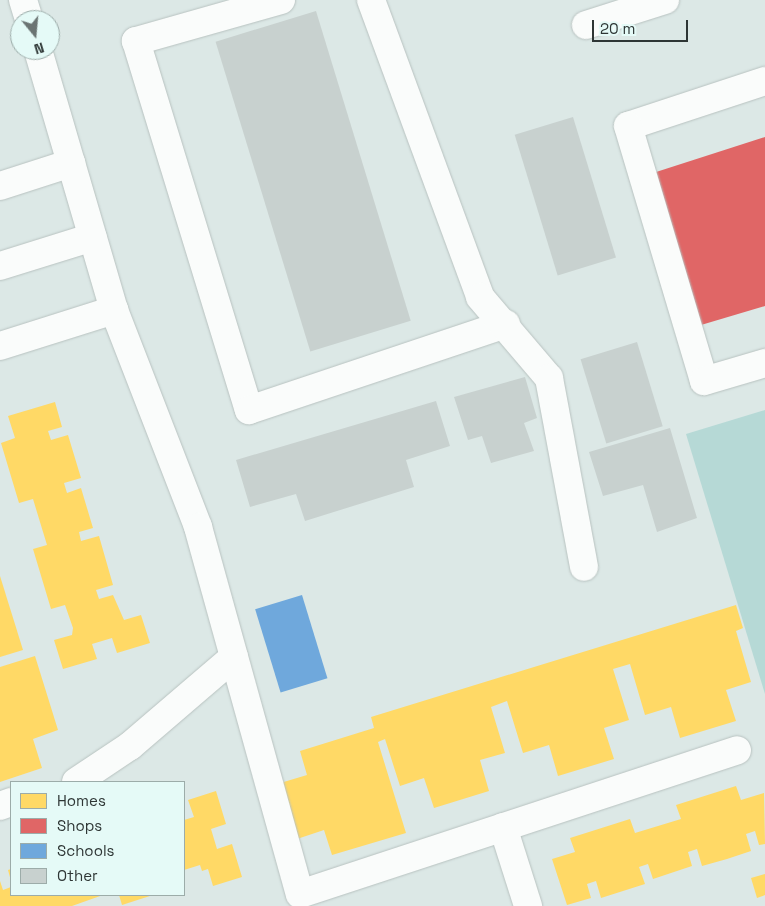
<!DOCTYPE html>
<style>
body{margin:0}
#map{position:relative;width:765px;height:906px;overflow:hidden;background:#dce8e6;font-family:"Space Grotesk",sans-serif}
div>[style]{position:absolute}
.green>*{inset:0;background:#b6d9d6}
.homes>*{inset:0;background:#ffd966}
.shops>*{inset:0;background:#e06666}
.schools>*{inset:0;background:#6fa8dc;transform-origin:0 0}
.building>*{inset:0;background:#c8d1cf;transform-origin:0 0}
.roads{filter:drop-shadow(0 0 1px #b8c2c0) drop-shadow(0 0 1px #b8c2c0)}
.minor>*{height:28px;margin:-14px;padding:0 14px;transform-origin:14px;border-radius:14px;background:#fafcfb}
span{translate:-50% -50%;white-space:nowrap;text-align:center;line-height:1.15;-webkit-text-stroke:5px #e5faf7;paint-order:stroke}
.legend{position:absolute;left:10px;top:781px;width:175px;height:115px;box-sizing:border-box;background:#e5faf7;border:1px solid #9caca9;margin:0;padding:6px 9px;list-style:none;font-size:15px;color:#2e3635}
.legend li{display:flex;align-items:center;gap:10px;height:25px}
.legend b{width:25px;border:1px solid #9caca9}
.north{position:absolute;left:10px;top:10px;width:50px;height:50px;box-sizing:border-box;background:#e5faf7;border:1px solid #9caca9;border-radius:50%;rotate:163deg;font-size:14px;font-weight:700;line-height:20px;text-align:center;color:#2e3635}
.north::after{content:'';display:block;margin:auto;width:18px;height:22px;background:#6b7473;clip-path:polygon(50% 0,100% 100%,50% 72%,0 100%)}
.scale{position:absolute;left:592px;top:20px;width:96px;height:22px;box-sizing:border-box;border:2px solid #2e3635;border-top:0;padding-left:6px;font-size:15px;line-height:18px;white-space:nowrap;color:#2e3635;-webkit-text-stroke:4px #e5faf7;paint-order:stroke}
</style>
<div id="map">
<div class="green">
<div style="clip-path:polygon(765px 410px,765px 694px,686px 434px)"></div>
</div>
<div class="homes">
<div style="clip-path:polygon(55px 402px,62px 427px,48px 431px,51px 440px,68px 435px,81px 478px,64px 483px,67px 493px,81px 488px,93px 528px,79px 532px,81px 541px,99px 536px,113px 585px,96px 590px,99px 599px,113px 595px,124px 620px,141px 615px,150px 643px,117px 653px,112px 638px,92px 644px,97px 659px,63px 669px,54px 640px,72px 635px,73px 628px,65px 605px,51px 609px,33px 549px,47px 545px,33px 499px,19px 503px,1px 443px,15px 438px,8px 416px)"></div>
<div style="clip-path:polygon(0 576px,23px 650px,0 657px)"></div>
<div style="clip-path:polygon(736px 605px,743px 628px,736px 631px,751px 682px,726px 690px,736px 721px,680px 738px,671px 707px,645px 715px,630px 664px,613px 669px,629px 720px,604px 728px,614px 759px,558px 776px,549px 745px,523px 753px,507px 701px,491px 707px,505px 753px,480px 760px,489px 791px,434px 808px,424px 778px,400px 786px,385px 739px,378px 742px,406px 833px,332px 855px,324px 830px,294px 840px,277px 784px,307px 775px,300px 751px,374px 728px,371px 717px)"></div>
<div style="clip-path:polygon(35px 656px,58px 730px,33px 739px,42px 768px,0 782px,0 667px)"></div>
<div style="clip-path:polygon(736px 786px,741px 800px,764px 793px,765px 844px,759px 845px,755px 831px,746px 834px,751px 851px,727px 859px,702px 866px,697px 849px,688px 852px,692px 866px,653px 879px,648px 864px,639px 867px,645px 884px,601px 898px,596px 881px,587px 884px,591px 898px,567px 905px,552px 859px,575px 852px,570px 838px,630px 819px,635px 833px,681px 819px,676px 805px)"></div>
<div style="clip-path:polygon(216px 791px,226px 824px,211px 829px,217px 849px,232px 844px,242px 877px,213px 886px,208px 869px,202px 871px,200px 865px,184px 870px,184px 820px,194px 817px,188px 800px)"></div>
<div style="clip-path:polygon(11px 869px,11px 881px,8px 870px)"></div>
<div style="clip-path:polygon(765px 874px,765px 895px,757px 898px,751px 878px)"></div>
<div style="clip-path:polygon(0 881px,3px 890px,11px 887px,11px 895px,103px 895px,72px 906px,0 906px)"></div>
<div style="clip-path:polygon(119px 895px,153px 895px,122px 905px)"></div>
</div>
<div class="shops">
<div style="clip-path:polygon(765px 137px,765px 306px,701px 325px,653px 173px)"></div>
</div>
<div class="schools">
<div style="left:302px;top:595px;width:87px;height:49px;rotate:73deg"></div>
</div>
<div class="building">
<div style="left:316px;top:11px;width:324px;height:105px;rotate:73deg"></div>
<div style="left:573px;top:117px;width:147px;height:61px;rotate:73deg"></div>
<div style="left:637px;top:342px;width:88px;height:59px;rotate:73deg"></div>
<div style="clip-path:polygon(525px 377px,537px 418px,524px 423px,534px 451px,491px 463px,482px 436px,468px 440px,454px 397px)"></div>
<div style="clip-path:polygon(436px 401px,450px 446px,406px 460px,414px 487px,305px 521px,296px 494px,250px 507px,236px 460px)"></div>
<div style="clip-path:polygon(670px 428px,697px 518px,657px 532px,643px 485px,603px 496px,589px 452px)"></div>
</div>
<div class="roads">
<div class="minor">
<div style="left:23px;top:0;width:21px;rotate:73deg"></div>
<div style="left:281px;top:0;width:151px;rotate:164.2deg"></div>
<div style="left:136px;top:41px;width:386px;rotate:73deg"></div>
<div style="left:249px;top:410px;width:271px;rotate:-18.5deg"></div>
<div style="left:371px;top:0;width:316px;rotate:69.8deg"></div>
<div style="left:480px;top:297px;width:106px;rotate:49.6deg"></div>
<div style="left:549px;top:378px;width:192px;rotate:79.5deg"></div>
<div style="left:586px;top:25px;width:83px;rotate:-17.6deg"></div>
<div style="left:38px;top:50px;width:271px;rotate:73.7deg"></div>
<div style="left:114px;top:310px;width:233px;rotate:68.8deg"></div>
<div style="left:198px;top:527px;width:381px;rotate:74.5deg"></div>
<div style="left:300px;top:894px;width:460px;rotate:-18.2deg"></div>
<div style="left:765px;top:81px;width:144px;rotate:161.8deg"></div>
<div style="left:628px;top:126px;width:266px;rotate:73.4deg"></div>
<div style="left:704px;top:381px;width:64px;rotate:-16.4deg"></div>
<div style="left:0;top:186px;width:75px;rotate:-17.9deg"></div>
<div style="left:0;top:266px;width:97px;rotate:-17.3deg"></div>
<div style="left:0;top:346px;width:120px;rotate:-17.5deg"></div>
<div style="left:76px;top:782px;width:65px;rotate:-33.7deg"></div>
<div style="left:130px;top:746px;width:137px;rotate:-40.6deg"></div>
<div style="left:0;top:806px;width:12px;rotate:-20deg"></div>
<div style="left:503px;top:827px;width:83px;rotate:72.4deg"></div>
</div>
</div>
<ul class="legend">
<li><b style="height:14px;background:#ffd966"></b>Homes</li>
<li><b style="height:14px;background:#e06666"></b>Shops</li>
<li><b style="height:14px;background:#6fa8dc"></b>Schools</li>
<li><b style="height:14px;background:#c8d1cf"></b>Other</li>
</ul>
<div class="north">N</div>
<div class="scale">20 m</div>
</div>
